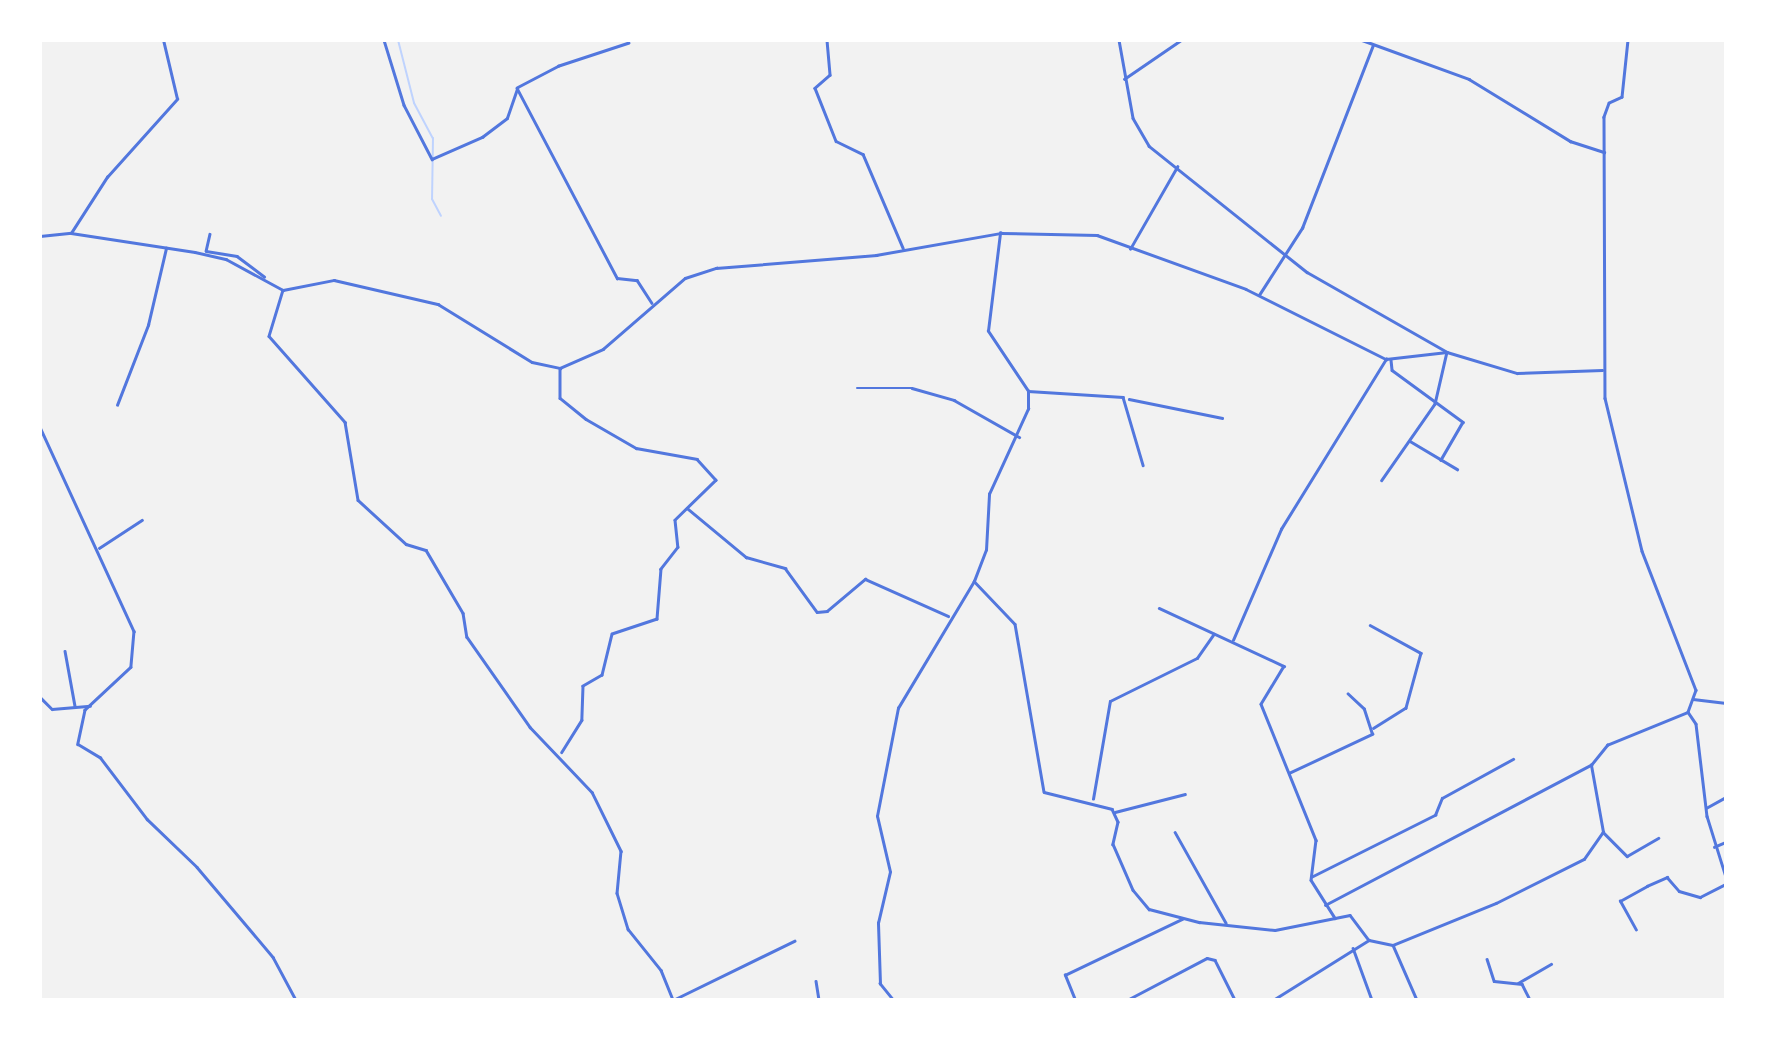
<!DOCTYPE html>
<style>
body{margin:0}
#map{position:relative;width:1766px;height:1040px;overflow:hidden;background:#f2f2f2;font-family:"Sofia Sans Condensed",sans-serif}
div>[style]{position:absolute}
.stream>*{height:2px;margin:-1px;padding:0 1px;transform-origin:1px;border-radius:1px;background:#bfd3fe}
.minor>*{height:2.5px;margin:-1.25px;padding:0 1.25px;transform-origin:1.25px;border-radius:1.25px;background:#5277de}
span{translate:-50% -50%;white-space:nowrap;text-align:center;line-height:1.15;-webkit-text-stroke:5px #fff;paint-order:stroke}
.frame{position:absolute;inset:0;border:42px solid #fff;pointer-events:none}
</style>
<div id="map">
<div class="stream">
<div style="left:398px;top:40px;width:65px;rotate:75.7deg"></div>
<div style="left:414px;top:103px;width:40px;rotate:62deg"></div>
<div style="left:433px;top:138px;width:61px;rotate:90.9deg"></div>
<div style="left:432px;top:199px;width:19px;rotate:62deg"></div>
</div>
<div class="minor">
<div style="left:384px;top:40px;width:68px;rotate:72.9deg"></div>
<div style="left:404px;top:105px;width:61px;rotate:62.6deg"></div>
<div style="left:432px;top:159px;width:55px;rotate:-23.7deg"></div>
<div style="left:482px;top:137px;width:31px;rotate:-37deg"></div>
<div style="left:507px;top:118px;width:31px;rotate:-71deg"></div>
<div style="left:627px;top:40px;width:40px"></div>
<div style="left:827px;top:40px;width:35px;rotate:85deg"></div>
<div style="left:830px;top:75px;width:20px;rotate:139deg"></div>
<div style="left:815px;top:88px;width:57px;rotate:68.4deg"></div>
<div style="left:836px;top:141px;width:30px;rotate:26deg"></div>
<div style="left:863px;top:154px;width:102px;rotate:66.9deg"></div>
<div style="left:1119px;top:40px;width:79px;rotate:79.8deg"></div>
<div style="left:1133px;top:118px;width:32px;rotate:60deg"></div>
<div style="left:1149px;top:146px;width:202px;rotate:38.6deg"></div>
<div style="left:1307px;top:272px;width:161px;rotate:29.7deg"></div>
<div style="left:1447px;top:352px;width:53px;rotate:103deg"></div>
<div style="left:1435px;top:404px;width:93px;rotate:124.9deg"></div>
<div style="left:1362px;top:40px;width:114px;rotate:20deg"></div>
<div style="left:1469px;top:79px;width:119px;rotate:31.5deg"></div>
<div style="left:1570px;top:141px;width:36px;rotate:18deg"></div>
<div style="left:1628px;top:40px;width:57px;rotate:96deg"></div>
<div style="left:1622px;top:97px;width:14px;rotate:155deg"></div>
<div style="left:1609px;top:103px;width:15px;rotate:110deg"></div>
<div style="left:1604px;top:117px;width:281px;rotate:89.8deg"></div>
<div style="left:1605px;top:398px;width:157px;rotate:76.4deg"></div>
<div style="left:1642px;top:551px;width:149px;rotate:68.8deg"></div>
<div style="left:1696px;top:690px;width:23px;rotate:110deg"></div>
<div style="left:1688px;top:712px;width:14px;rotate:56deg"></div>
<div style="left:1696px;top:724px;width:93px;rotate:83.2deg"></div>
<div style="left:1707px;top:816px;width:64px;rotate:72.7deg"></div>
<div style="left:629px;top:43px;width:74px;rotate:161.8deg"></div>
<div style="left:559px;top:66px;width:47px;rotate:152.4deg"></div>
<div style="left:517px;top:88px;width:215px;rotate:62.2deg"></div>
<div style="left:617px;top:278px;width:20px;rotate:6deg"></div>
<div style="left:637px;top:280px;width:27px;rotate:57deg"></div>
<div style="left:1124px;top:79px;width:69px;rotate:-34.4deg"></div>
<div style="left:71px;top:233px;width:67px;rotate:-57.3deg"></div>
<div style="left:107px;top:177px;width:105px;rotate:-48.1deg"></div>
<div style="left:177px;top:99px;width:61px;rotate:-103.3deg"></div>
<div style="left:210px;top:234px;width:17px;rotate:103deg"></div>
<div style="left:206px;top:251px;width:31px;rotate:9deg"></div>
<div style="left:237px;top:256px;width:34px;rotate:37deg"></div>
<div style="left:40px;top:236px;width:31px;rotate:-6deg"></div>
<div style="left:71px;top:233px;width:125px;rotate:8.7deg"></div>
<div style="left:195px;top:252px;width:32px;rotate:13deg"></div>
<div style="left:226px;top:259px;width:65px;rotate:28.5deg"></div>
<div style="left:283px;top:290px;width:52px;rotate:-11.1deg"></div>
<div style="left:334px;top:280px;width:107px;rotate:13deg"></div>
<div style="left:438px;top:304px;width:110px;rotate:31.7deg"></div>
<div style="left:532px;top:362px;width:29px;rotate:12deg"></div>
<div style="left:560px;top:368px;width:47px;rotate:-23.8deg"></div>
<div style="left:603px;top:349px;width:108px;rotate:-40.9deg"></div>
<div style="left:685px;top:278px;width:33px;rotate:-18deg"></div>
<div style="left:716px;top:268px;width:161px;rotate:-4.6deg"></div>
<div style="left:876px;top:255px;width:127px;rotate:-10deg"></div>
<div style="left:1001px;top:233px;width:96px;rotate:1.2deg"></div>
<div style="left:1097px;top:235px;width:158px;rotate:19.9deg"></div>
<div style="left:1246px;top:289px;width:157px;rotate:26.6deg"></div>
<div style="left:1386px;top:359px;width:61px;rotate:-6.5deg"></div>
<div style="left:1447px;top:352px;width:73px;rotate:16.7deg"></div>
<div style="left:1517px;top:373px;width:85px;rotate:-2deg"></div>
<div style="left:1130px;top:249px;width:95px;rotate:-60.2deg"></div>
<div style="left:283px;top:290px;width:48px;rotate:106.9deg"></div>
<div style="left:269px;top:336px;width:115px;rotate:48.5deg"></div>
<div style="left:345px;top:422px;width:79px;rotate:80.5deg"></div>
<div style="left:358px;top:500px;width:65px;rotate:42.5deg"></div>
<div style="left:406px;top:544px;width:21px;rotate:17deg"></div>
<div style="left:426px;top:550px;width:73px;rotate:59.6deg"></div>
<div style="left:463px;top:613px;width:24px;rotate:81deg"></div>
<div style="left:467px;top:637px;width:110px;rotate:55deg"></div>
<div style="left:530px;top:727px;width:90px;rotate:46.4deg"></div>
<div style="left:592px;top:792px;width:66px;rotate:63.8deg"></div>
<div style="left:621px;top:851px;width:42px;rotate:95.4deg"></div>
<div style="left:617px;top:893px;width:38px;rotate:73deg"></div>
<div style="left:628px;top:929px;width:53px;rotate:51.2deg"></div>
<div style="left:661px;top:970px;width:32px;rotate:68deg"></div>
<div style="left:673px;top:1000px;width:135px;rotate:-26deg"></div>
<div style="left:1259px;top:295px;width:80px;rotate:-57.3deg"></div>
<div style="left:1302px;top:228px;width:196px;rotate:-68.8deg"></div>
<div style="left:1391px;top:360px;width:10px;rotate:84deg"></div>
<div style="left:1392px;top:370px;width:88px;rotate:36.2deg"></div>
<div style="left:1463px;top:422px;width:44px;rotate:120.1deg"></div>
<div style="left:560px;top:368px;width:30px;rotate:90deg"></div>
<div style="left:560px;top:398px;width:33px;rotate:39deg"></div>
<div style="left:586px;top:419px;width:58px;rotate:30.1deg"></div>
<div style="left:636px;top:448px;width:62px;rotate:10.2deg"></div>
<div style="left:697px;top:459px;width:28px;rotate:48deg"></div>
<div style="left:716px;top:480px;width:57px;rotate:135.7deg"></div>
<div style="left:675px;top:520px;width:27px;rotate:84deg"></div>
<div style="left:678px;top:547px;width:28px;rotate:128deg"></div>
<div style="left:661px;top:569px;width:50px;rotate:94.6deg"></div>
<div style="left:657px;top:619px;width:47px;rotate:161.6deg"></div>
<div style="left:612px;top:634px;width:42px;rotate:103.7deg"></div>
<div style="left:602px;top:675px;width:22px;rotate:150deg"></div>
<div style="left:583px;top:686px;width:34px;rotate:92deg"></div>
<div style="left:582px;top:720px;width:38px;rotate:122deg"></div>
<div style="left:857px;top:388px;width:55px"></div>
<div style="left:912px;top:388px;width:44px;rotate:15.9deg"></div>
<div style="left:954px;top:400px;width:75px;rotate:29.6deg"></div>
<div style="left:1028px;top:391px;width:95px;rotate:3.6deg"></div>
<div style="left:1123px;top:397px;width:71px;rotate:73.6deg"></div>
<div style="left:1129px;top:399px;width:95px;rotate:11.5deg"></div>
<div style="left:117px;top:405px;width:86px;rotate:-68.8deg"></div>
<div style="left:148px;top:325px;width:79px;rotate:-76.8deg"></div>
<div style="left:40px;top:427px;width:225px;rotate:65.3deg"></div>
<div style="left:134px;top:631px;width:36px;rotate:95deg"></div>
<div style="left:131px;top:667px;width:63px;rotate:136.9deg"></div>
<div style="left:85px;top:710px;width:35px;rotate:102deg"></div>
<div style="left:78px;top:744px;width:26px;rotate:31deg"></div>
<div style="left:100px;top:757px;width:78px;rotate:52.8deg"></div>
<div style="left:147px;top:819px;width:69px;rotate:43.8deg"></div>
<div style="left:197px;top:867px;width:118px;rotate:49.8deg"></div>
<div style="left:273px;top:957px;width:49px;rotate:61.9deg"></div>
<div style="left:1410px;top:441px;width:55px;rotate:30.8deg"></div>
<div style="left:687px;top:508px;width:77px;rotate:39.7deg"></div>
<div style="left:746px;top:557px;width:41px;rotate:15.8deg"></div>
<div style="left:785px;top:568px;width:54px;rotate:54deg"></div>
<div style="left:817px;top:612px;width:10px;rotate:-6deg"></div>
<div style="left:827px;top:611px;width:50px;rotate:-40.1deg"></div>
<div style="left:865px;top:579px;width:91px;rotate:24deg"></div>
<div style="left:99px;top:548px;width:51px;rotate:-33.1deg"></div>
<div style="left:974px;top:581px;width:59px;rotate:46.4deg"></div>
<div style="left:1015px;top:624px;width:170px;rotate:80.2deg"></div>
<div style="left:1044px;top:792px;width:70px;rotate:14deg"></div>
<div style="left:1112px;top:809px;width:14px;rotate:65deg"></div>
<div style="left:1118px;top:822px;width:23px;rotate:103deg"></div>
<div style="left:1113px;top:844px;width:50px;rotate:66.5deg"></div>
<div style="left:1133px;top:890px;width:25px;rotate:50deg"></div>
<div style="left:1149px;top:909px;width:52px;rotate:14.6deg"></div>
<div style="left:1199px;top:922px;width:76px;rotate:6deg"></div>
<div style="left:1275px;top:930px;width:76px;rotate:-11.3deg"></div>
<div style="left:1350px;top:915px;width:31px;rotate:53deg"></div>
<div style="left:1369px;top:940px;width:25px;rotate:12deg"></div>
<div style="left:1393px;top:945px;width:111px;rotate:-22.2deg"></div>
<div style="left:1496px;top:903px;width:98px;rotate:-26.6deg"></div>
<div style="left:1584px;top:859px;width:33px;rotate:-55deg"></div>
<div style="left:1603px;top:832px;width:68px;rotate:-100.2deg"></div>
<div style="left:1591px;top:765px;width:26px;rotate:-51deg"></div>
<div style="left:1607px;top:745px;width:87px;rotate:-22.2deg"></div>
<div style="left:1159px;top:608px;width:138px;rotate:24.9deg"></div>
<div style="left:1284px;top:666px;width:44px;rotate:121.2deg"></div>
<div style="left:1261px;top:704px;width:147px;rotate:68deg"></div>
<div style="left:1316px;top:840px;width:40px;rotate:97.1deg"></div>
<div style="left:1311px;top:880px;width:45px;rotate:57.7deg"></div>
<div style="left:1370px;top:625px;width:58px;rotate:28.8deg"></div>
<div style="left:1421px;top:653px;width:57px;rotate:105.3deg"></div>
<div style="left:1406px;top:708px;width:38px;rotate:148deg"></div>
<div style="left:1233px;top:640px;width:121px;rotate:-66.6deg"></div>
<div style="left:1281px;top:529px;width:200px;rotate:-58.3deg"></div>
<div style="left:65px;top:651px;width:56px;rotate:79.7deg"></div>
<div style="left:40px;top:697px;width:17px;rotate:45deg"></div>
<div style="left:52px;top:709px;width:38px;rotate:-5deg"></div>
<div style="left:1693px;top:699px;width:33px;rotate:7deg"></div>
<div style="left:1289px;top:773px;width:92px;rotate:-25.2deg"></div>
<div style="left:1372px;top:734px;width:26px;rotate:-108deg"></div>
<div style="left:1364px;top:709px;width:22px;rotate:-137deg"></div>
<div style="left:1093px;top:799px;width:99px;rotate:-80.2deg"></div>
<div style="left:1110px;top:701px;width:97px;rotate:-26.3deg"></div>
<div style="left:1197px;top:658px;width:29px;rotate:-55deg"></div>
<div style="left:1706px;top:808px;width:23px;rotate:-29deg"></div>
<div style="left:1115px;top:812px;width:72px;rotate:-14.4deg"></div>
<div style="left:1175px;top:832px;width:104px;rotate:60.7deg"></div>
<div style="left:1603px;top:832px;width:34px;rotate:45deg"></div>
<div style="left:1627px;top:856px;width:36px;rotate:-30deg"></div>
<div style="left:1714px;top:847px;width:13px;rotate:-23deg"></div>
<div style="left:1311px;top:877px;width:139px;rotate:-26.6deg"></div>
<div style="left:1435px;top:815px;width:18px;rotate:-68deg"></div>
<div style="left:1442px;top:798px;width:81px;rotate:-28.8deg"></div>
<div style="left:1325px;top:905px;width:301px;rotate:-27.8deg"></div>
<div style="left:1636px;top:930px;width:33px;rotate:-119deg"></div>
<div style="left:1620px;top:901px;width:31px;rotate:-29deg"></div>
<div style="left:1647px;top:886px;width:22px;rotate:-24deg"></div>
<div style="left:1667px;top:877px;width:18px;rotate:49deg"></div>
<div style="left:1679px;top:891px;width:22px;rotate:16deg"></div>
<div style="left:1700px;top:897px;width:29px;rotate:-27deg"></div>
<div style="left:1393px;top:945px;width:60px;rotate:66.4deg"></div>
<div style="left:1353px;top:948px;width:55px;rotate:69.9deg"></div>
<div style="left:1487px;top:959px;width:23px;rotate:72deg"></div>
<div style="left:1494px;top:981px;width:28px;rotate:6deg"></div>
<div style="left:1522px;top:984px;width:18px;rotate:63deg"></div>
<div style="left:816px;top:981px;width:19px;rotate:81deg"></div>
<div style="left:1518px;top:983px;width:38px;rotate:-30deg"></div>
<div style="left:893px;top:1000px;width:21px;rotate:-129deg"></div>
<div style="left:880px;top:984px;width:61px;rotate:-91.9deg"></div>
<div style="left:878px;top:923px;width:52px;rotate:-76.8deg"></div>
<div style="left:890px;top:872px;width:57px;rotate:-103.1deg"></div>
<div style="left:877px;top:816px;width:110px;rotate:-79deg"></div>
<div style="left:898px;top:708px;width:148px;rotate:-59.1deg"></div>
<div style="left:974px;top:581px;width:33px;rotate:-69deg"></div>
<div style="left:986px;top:550px;width:56px;rotate:-86.9deg"></div>
<div style="left:989px;top:494px;width:94px;rotate:-65.4deg"></div>
<div style="left:1028px;top:409px;width:18px;rotate:-90deg"></div>
<div style="left:1028px;top:391px;width:72px;rotate:-123.7deg"></div>
<div style="left:988px;top:331px;width:99px;rotate:-83deg"></div>
<div style="left:1075px;top:1000px;width:27px;rotate:-112deg"></div>
<div style="left:1065px;top:975px;width:130px;rotate:-25.6deg"></div>
<div style="left:1127px;top:1000px;width:90px;rotate:-27.7deg"></div>
<div style="left:1207px;top:958px;width:8px;rotate:14deg"></div>
<div style="left:1215px;top:960px;width:45px;rotate:63.4deg"></div>
<div style="left:1273px;top:1000px;width:113px;rotate:-32deg"></div>
</div>
<div class="frame"></div>
</div>
